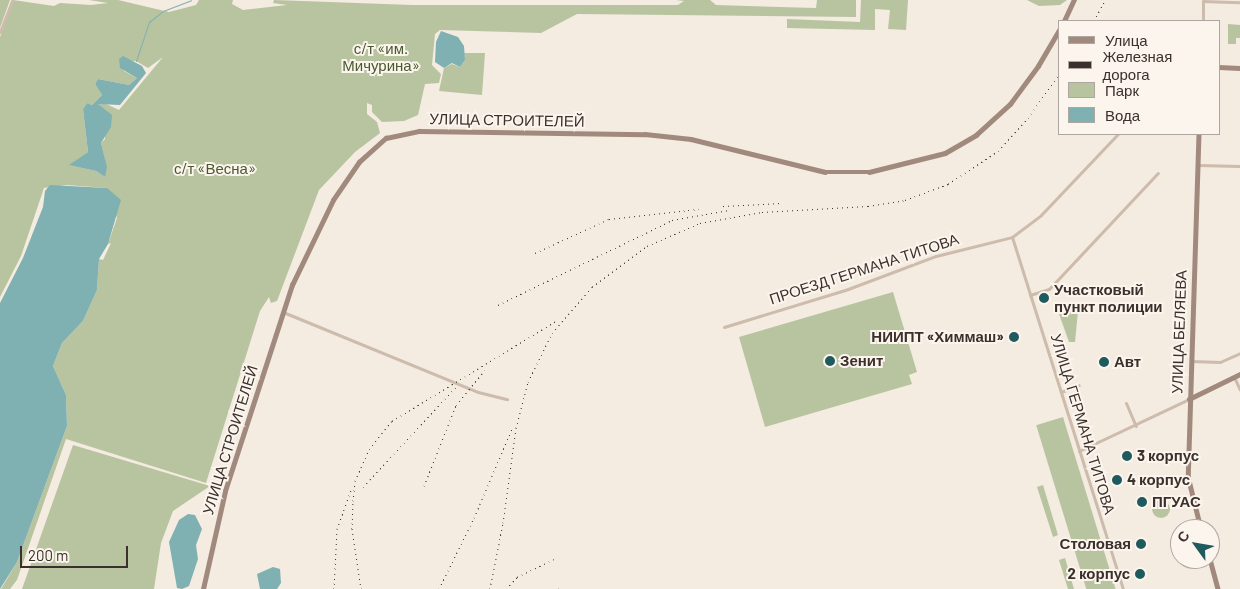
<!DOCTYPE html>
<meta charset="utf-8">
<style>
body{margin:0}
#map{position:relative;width:1240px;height:589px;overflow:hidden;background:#f4ebe1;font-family:Barlow,sans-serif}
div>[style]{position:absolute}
.green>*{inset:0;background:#b8c4a0;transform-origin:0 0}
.round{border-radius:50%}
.water>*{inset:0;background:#7fb0b2}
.stream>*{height:1px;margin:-0.5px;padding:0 0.5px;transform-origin:0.5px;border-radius:0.5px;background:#7fb0b2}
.street>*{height:3px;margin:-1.5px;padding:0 1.5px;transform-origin:1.5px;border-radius:1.5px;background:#cdbbac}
.secondary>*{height:4.5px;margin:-2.25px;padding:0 2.25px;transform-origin:2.25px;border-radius:2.25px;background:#a18a7d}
.rail>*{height:1px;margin-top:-0.5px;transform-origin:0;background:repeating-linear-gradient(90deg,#3b302b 0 1px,transparent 0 5px)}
.dots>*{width:14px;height:14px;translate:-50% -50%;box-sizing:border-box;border:2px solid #fbf5ee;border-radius:50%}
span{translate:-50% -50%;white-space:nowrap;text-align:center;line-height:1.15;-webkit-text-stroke:4px #fbf5ee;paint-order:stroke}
.park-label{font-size:15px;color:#4a5a2e}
.street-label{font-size:15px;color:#3b302b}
.poi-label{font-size:15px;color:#3b302b;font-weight:700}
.left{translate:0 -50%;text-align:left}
.right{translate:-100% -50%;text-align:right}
.legend{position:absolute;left:1058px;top:20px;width:162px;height:115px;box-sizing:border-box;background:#fbf5ee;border:1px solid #aea6a0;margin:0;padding:6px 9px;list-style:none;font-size:15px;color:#3b302b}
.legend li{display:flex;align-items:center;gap:10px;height:25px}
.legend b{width:25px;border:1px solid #aea6a0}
.north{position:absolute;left:1170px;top:519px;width:50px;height:50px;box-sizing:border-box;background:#fbf5ee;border:1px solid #aea6a0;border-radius:50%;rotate:302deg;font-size:14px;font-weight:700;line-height:20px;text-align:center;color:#3b302b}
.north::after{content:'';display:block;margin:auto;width:18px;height:22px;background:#1f5a5e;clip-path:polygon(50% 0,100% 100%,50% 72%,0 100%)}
.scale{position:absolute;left:20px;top:546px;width:108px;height:22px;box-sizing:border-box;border:2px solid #3b302b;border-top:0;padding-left:6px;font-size:15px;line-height:18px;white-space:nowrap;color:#3b302b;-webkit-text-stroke:4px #fbf5ee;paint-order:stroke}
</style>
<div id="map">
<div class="green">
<div style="clip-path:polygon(0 0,10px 0,0 28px)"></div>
<div style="clip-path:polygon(evenodd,13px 0,54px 6px,60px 3px,91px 5px,108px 3px,89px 0,118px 0,169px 12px,196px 5px,199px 0,233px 0,232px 4px,243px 10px,287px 5px,273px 3px,274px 0,412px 5px,678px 5px,684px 1px,676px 0,710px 0,716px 5px,816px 8px,817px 0,856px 0,856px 17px,577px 14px,541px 33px,440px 30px,435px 34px,432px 65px,441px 74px,439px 83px,425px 84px,418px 115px,404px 121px,382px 122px,372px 112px,372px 105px,367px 103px,367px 114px,377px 122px,380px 133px,355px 152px,319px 190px,277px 301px,271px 303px,269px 297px,260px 311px,206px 483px,66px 439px,17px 580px,10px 589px,1px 589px,17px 562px,67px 426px,66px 395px,53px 366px,62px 343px,83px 321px,97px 290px,99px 259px,103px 260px,111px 243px,108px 244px,117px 218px,107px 188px,66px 185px,44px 188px,21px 256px,0 297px,0 37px,13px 0,163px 57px,119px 110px,104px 103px,97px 104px,105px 110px,105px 139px,101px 143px,105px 160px,105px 177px,96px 171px,70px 165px,88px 152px,83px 109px,87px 103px,92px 105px,102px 95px,95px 84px,98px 79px,129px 85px,137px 78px,124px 71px,120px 63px,136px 61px,148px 68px,163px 57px)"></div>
<div style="clip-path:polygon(861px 0,908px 0,906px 30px,888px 29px,890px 10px,875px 9px,875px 30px,787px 28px,787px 19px,860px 22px)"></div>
<div style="clip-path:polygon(1027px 0,1067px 0,1060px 5px,1039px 6px)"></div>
<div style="clip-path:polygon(1228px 24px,1240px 25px,1240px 38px,1236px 38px,1236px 44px,1228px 44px)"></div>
<div style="clip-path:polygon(464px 53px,485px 53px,482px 95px,439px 91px,444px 68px,452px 64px,460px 67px,465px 60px)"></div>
<div style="clip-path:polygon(893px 292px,917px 372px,909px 375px,912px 384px,765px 427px,739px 337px)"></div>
<div style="clip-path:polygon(1061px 309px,1078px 311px,1075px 342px,1069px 342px,1058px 311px)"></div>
<div style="left:1063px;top:417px;width:180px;height:28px;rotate:73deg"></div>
<div style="clip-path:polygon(73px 445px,210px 486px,173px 511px,161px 543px,154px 589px,22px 589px)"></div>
<div style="clip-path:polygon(1043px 485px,1058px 535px,1053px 537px,1037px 487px)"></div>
<div class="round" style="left:1152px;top:500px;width:18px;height:18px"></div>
<div style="clip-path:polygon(1065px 558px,1074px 589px,1068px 589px,1059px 560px)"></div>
</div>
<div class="water">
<div style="clip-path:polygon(441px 31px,458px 37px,464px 46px,465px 60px,460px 67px,452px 63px,444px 68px,435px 62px,436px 42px)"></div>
<div style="clip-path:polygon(123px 56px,142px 66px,146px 73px,120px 105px,98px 104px,112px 115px,111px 127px,101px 143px,107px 167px,105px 177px,96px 171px,69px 165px,88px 152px,83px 109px,87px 103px,92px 105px,102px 95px,95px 84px,98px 79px,129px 85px,137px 78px,120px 68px,119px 59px)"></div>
<div style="clip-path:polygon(50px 185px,107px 188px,121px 200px,108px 244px,99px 259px,97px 290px,83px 321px,62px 343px,53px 366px,66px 395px,67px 426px,17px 562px,0 589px,0 303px,23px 258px,43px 207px,45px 191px)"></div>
<div style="clip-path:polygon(188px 514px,195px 515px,202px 529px,196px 545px,198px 559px,189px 586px,182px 589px,177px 588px,169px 542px,179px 520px)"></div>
<div style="clip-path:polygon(273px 567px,280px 569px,281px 583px,277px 589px,260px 589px,257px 574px)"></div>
</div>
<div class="stream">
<div style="left:136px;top:61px;width:41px;rotate:-71.6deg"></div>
<div style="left:149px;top:22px;width:18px;rotate:-38deg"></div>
<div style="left:163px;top:11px;width:30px;rotate:-21deg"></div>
</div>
<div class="street">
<div style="left:1203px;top:1px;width:37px;rotate:2deg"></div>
<div style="left:1203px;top:21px;width:20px;rotate:-90deg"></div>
<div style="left:0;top:32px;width:34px;rotate:-69deg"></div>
<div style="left:1198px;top:165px;width:42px;rotate:1.4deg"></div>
<div style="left:1012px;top:237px;width:369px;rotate:72.5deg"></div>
<div style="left:1030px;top:295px;width:20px;rotate:-18deg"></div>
<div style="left:1049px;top:289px;width:159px;rotate:-46.8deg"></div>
<div style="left:283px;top:312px;width:211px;rotate:22.3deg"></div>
<div style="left:478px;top:392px;width:30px;rotate:14deg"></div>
<div style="left:724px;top:327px;width:130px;rotate:-17deg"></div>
<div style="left:848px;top:289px;width:94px;rotate:-20.6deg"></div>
<div style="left:936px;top:256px;width:78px;rotate:-14deg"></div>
<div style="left:1012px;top:237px;width:36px;rotate:-37deg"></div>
<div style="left:1041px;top:215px;width:112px;rotate:-46.5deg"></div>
<div style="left:1191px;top:361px;width:29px;rotate:2deg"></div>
<div style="left:1220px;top:362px;width:22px;rotate:-24deg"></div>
<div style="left:1234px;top:377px;width:14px;rotate:65deg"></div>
<div style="left:1061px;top:392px;width:19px;rotate:-21deg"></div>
<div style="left:1126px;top:403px;width:25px;rotate:67deg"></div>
<div style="left:1079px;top:451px;width:122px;rotate:-25.3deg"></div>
</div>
<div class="secondary">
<div style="left:1064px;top:21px;width:23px;rotate:-65deg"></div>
<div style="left:1219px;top:67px;width:21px;rotate:3deg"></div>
<div style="left:1199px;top:134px;width:342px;rotate:91.8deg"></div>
<div style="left:1188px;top:476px;width:55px;rotate:76.2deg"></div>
<div style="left:1189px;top:399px;width:57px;rotate:-26.1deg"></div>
<div style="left:1210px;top:559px;width:31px;rotate:75deg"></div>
<div style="left:203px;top:589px;width:100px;rotate:-77.3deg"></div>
<div style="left:225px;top:491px;width:217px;rotate:-72deg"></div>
<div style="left:292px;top:285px;width:94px;rotate:-64.2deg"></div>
<div style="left:333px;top:200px;width:46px;rotate:-55.6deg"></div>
<div style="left:359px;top:162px;width:36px;rotate:-42deg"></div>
<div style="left:386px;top:138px;width:34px;rotate:-12deg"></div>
<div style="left:419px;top:131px;width:226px;rotate:0.8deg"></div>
<div style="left:645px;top:134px;width:46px;rotate:6.2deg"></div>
<div style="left:691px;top:139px;width:138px;rotate:13.8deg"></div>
<div style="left:825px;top:172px;width:44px"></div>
<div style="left:869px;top:172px;width:78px;rotate:-14deg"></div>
<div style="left:945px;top:153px;width:36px;rotate:-30deg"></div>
<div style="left:976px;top:135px;width:46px;rotate:-42.4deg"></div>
<div style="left:1010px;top:104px;width:47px;rotate:-53.6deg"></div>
<div style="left:1038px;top:66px;width:42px;rotate:-59.7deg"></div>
</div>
<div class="rail">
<div style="left:1094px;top:21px;width:24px;rotate:-62deg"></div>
<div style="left:723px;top:206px;width:59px;rotate:-2.9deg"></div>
<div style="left:535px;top:253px;width:81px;rotate:-24.7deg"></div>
<div style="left:609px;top:219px;width:90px;rotate:-6.4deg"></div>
<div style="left:498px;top:305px;width:194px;rotate:-26deg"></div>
<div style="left:672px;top:220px;width:58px;rotate:-10deg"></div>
<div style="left:424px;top:486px;width:87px;rotate:-68.4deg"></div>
<div style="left:456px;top:405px;width:45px;rotate:-50.4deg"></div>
<div style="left:363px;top:487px;width:137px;rotate:-47.1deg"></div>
<div style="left:334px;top:589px;width:60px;rotate:-87.1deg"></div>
<div style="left:337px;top:529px;width:41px;rotate:-70.3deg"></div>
<div style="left:361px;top:589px;width:61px;rotate:-98.5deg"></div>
<div style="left:352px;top:529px;width:28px;rotate:-88deg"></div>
<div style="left:353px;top:501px;width:20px;rotate:-84deg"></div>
<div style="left:355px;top:481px;width:35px;rotate:-66deg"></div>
<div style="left:369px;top:449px;width:36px;rotate:-51deg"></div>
<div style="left:392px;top:421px;width:192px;rotate:-31.4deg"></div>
<div style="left:439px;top:589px;width:79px;rotate:-63.8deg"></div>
<div style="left:474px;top:518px;width:97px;rotate:-66.9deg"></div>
<div style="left:490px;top:589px;width:67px;rotate:-78.9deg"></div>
<div style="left:503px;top:523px;width:96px;rotate:-82.2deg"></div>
<div style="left:516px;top:428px;width:48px;rotate:-75.4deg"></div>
<div style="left:528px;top:382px;width:55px;rotate:-63.9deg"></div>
<div style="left:552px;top:333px;width:61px;rotate:-49deg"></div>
<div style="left:592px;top:287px;width:69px;rotate:-36.7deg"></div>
<div style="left:647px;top:246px;width:58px;rotate:-23.5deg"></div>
<div style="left:700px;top:223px;width:63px;rotate:-10.1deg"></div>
<div style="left:762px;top:212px;width:106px;rotate:-3.2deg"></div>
<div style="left:868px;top:206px;width:37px;rotate:-9deg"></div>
<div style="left:905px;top:200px;width:46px;rotate:-20.4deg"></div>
<div style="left:948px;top:184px;width:60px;rotate:-33.4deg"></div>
<div style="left:998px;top:151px;width:45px;rotate:-47.7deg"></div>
<div style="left:1028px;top:118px;width:54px;rotate:-54.8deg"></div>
<div style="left:506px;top:589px;width:16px;rotate:-47deg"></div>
<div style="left:517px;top:577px;width:41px;rotate:-25.9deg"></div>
<div style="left:558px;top:589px;width:5px;rotate:-22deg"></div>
</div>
<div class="dots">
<div style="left:1044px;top:298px;background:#1f5a5e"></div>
<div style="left:1014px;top:337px;background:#1f5a5e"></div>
<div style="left:830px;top:361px;background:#1f5a5e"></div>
<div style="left:1104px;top:362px;background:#1f5a5e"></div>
<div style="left:1127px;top:456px;background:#1f5a5e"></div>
<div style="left:1117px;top:480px;background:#1f5a5e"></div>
<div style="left:1142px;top:502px;background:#1f5a5e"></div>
<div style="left:1141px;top:544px;background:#1f5a5e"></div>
<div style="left:1140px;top:574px;background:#1f5a5e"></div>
</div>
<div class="park-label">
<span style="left:381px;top:57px">с/т «им.<br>Мичурина»</span>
<span style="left:215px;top:169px">с/т «Весна»</span>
</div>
<div class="street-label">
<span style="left:507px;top:120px;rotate:1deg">УЛИЦА СТРОИТЕЛЕЙ</span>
<span style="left:864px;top:269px;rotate:-18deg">ПРОЕЗД ГЕРМАНА ТИТОВА</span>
<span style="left:1179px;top:332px;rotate:-88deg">УЛИЦА БЕЛЯЕВА</span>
<span style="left:1083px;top:424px;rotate:73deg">УЛИЦА ГЕРМАНА ТИТОВА</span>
<span style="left:230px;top:440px;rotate:-73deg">УЛИЦА СТРОИТЕЛЕЙ</span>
</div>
<div class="poi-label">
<span class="left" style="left:1054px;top:298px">Участковый<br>пункт полиции</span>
<span class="right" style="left:1004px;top:337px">НИИПТ «Химмаш»</span>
<span class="left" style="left:840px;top:361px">Зенит</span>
<span class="left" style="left:1114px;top:362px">Авт</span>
<span class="left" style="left:1137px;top:456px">3 корпус</span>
<span class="left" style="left:1127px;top:480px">4 корпус</span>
<span class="left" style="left:1152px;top:502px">ПГУАС</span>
<span class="right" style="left:1131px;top:544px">Столовая</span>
<span class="right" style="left:1130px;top:574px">2 корпус</span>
</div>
<ul class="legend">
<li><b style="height:6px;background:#a18a7d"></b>Улица</li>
<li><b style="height:6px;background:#3b302b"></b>Железная дорога</li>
<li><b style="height:14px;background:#b8c4a0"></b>Парк</li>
<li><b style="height:14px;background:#7fb0b2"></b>Вода</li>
</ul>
<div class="north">С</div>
<div class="scale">200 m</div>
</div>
